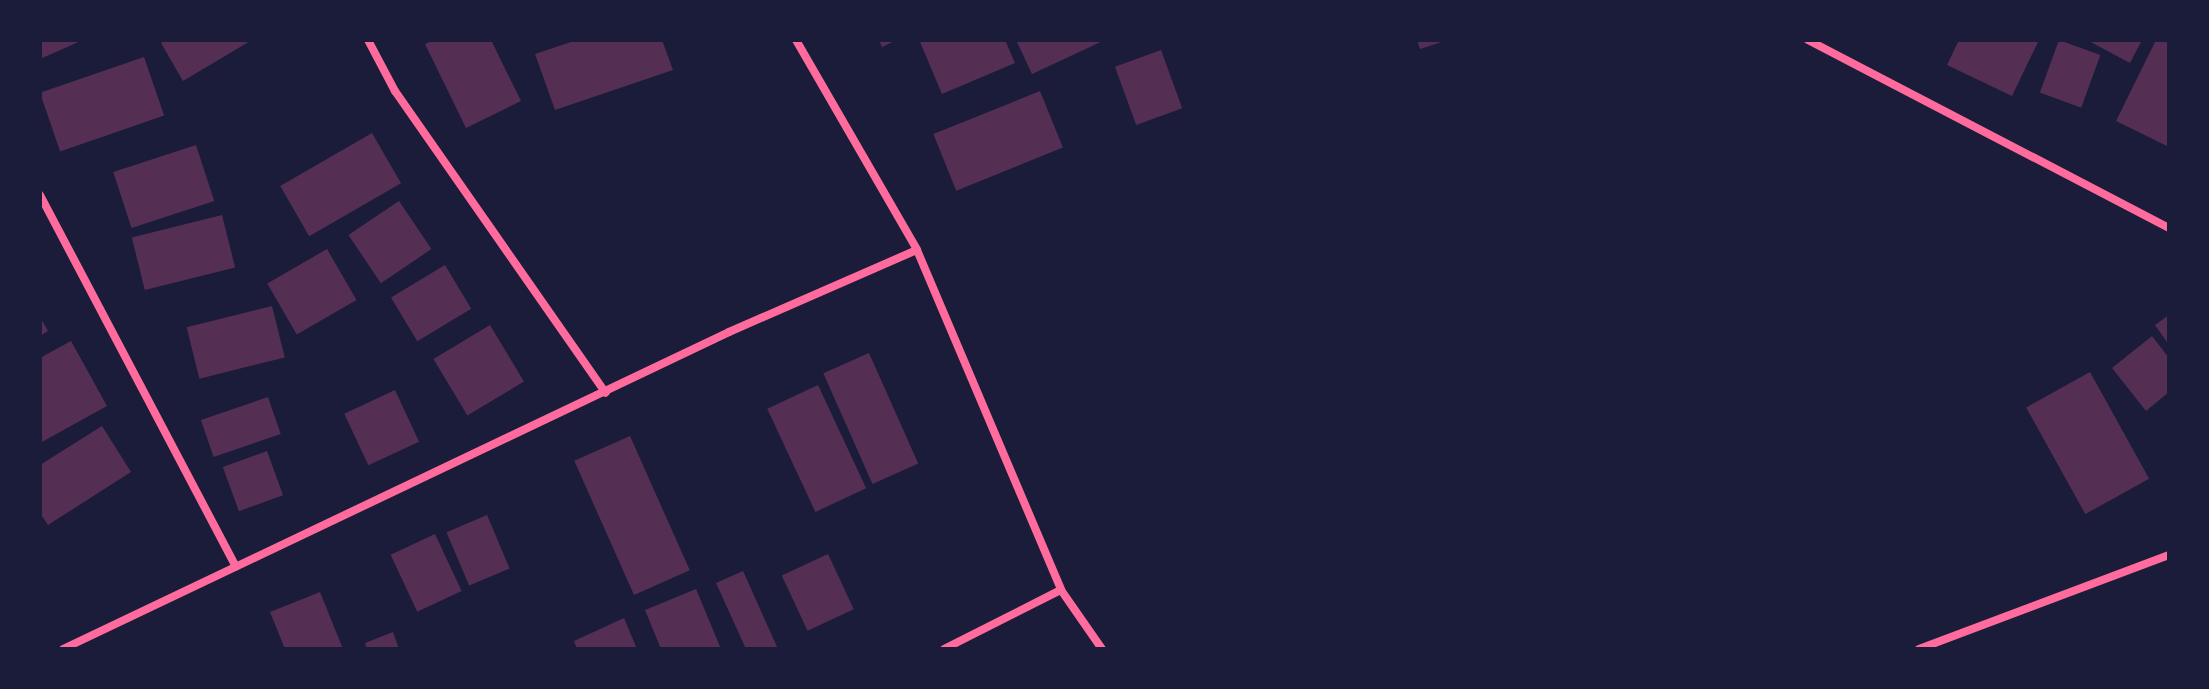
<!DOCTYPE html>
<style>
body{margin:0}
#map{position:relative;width:2209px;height:689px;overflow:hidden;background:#1b1b3a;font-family:Lato,sans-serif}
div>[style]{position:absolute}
.building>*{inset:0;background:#542f53;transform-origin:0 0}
.minor>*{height:8px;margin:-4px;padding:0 4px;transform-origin:4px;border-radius:4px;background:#ff6b9d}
span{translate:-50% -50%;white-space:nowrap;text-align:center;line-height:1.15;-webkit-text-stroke:8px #1b1b3a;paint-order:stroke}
.frame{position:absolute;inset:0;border:42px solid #1b1b3a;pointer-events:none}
</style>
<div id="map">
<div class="building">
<div style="clip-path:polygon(40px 40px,83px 40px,40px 59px)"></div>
<div style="clip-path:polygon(165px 40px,252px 40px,183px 81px,161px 43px)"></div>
<div style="clip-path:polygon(434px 40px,491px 40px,521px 101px,466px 128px,425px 44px)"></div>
<div style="clip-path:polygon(577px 40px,662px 40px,673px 70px,555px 110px,535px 54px)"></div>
<div style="clip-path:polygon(879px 40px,897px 40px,882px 47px)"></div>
<div style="clip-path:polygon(923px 40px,1005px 40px,1015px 63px,942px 94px,920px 42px)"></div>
<div style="clip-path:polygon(1016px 40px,1105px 40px,1032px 74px)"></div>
<div style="clip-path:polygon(1417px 40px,1445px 40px,1445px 41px,1420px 49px)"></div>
<div style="clip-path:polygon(1959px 40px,2039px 40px,2012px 96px,1947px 65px)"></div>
<div style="left:2059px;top:40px;width:44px;height:56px;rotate:20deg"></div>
<div style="clip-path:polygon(2087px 40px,2142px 40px,2130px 63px)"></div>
<div style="clip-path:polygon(2156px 40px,2169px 40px,2169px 147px,2116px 121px)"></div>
<div style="left:1161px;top:50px;width:62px;height:49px;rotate:70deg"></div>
<div style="left:144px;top:57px;width:62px;height:110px;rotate:71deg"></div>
<div style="left:1040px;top:91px;width:61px;height:115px;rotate:68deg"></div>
<div style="left:372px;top:133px;width:58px;height:106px;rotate:60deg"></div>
<div style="left:196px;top:145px;width:59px;height:87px;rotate:72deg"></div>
<div style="left:399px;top:201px;width:58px;height:61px;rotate:56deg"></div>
<div style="left:222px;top:215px;width:54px;height:93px;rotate:76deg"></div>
<div style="left:327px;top:249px;width:59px;height:69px;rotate:60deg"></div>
<div style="left:445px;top:265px;width:51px;height:63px;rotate:59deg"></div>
<div style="left:272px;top:306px;width:53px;height:88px;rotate:76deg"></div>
<div style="clip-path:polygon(2169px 315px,2169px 345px,2155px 325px)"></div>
<div style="clip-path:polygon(40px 317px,48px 331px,40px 336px)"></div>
<div style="left:490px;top:325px;width:66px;height:66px;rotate:59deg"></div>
<div style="clip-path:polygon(2152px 336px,2169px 358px,2169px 392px,2146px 411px,2112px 368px)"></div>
<div style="clip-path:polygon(71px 341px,107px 406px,40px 443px,40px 358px)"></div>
<div style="left:869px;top:353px;width:121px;height:50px;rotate:66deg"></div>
<div style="left:2090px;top:372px;width:122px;height:73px;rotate:61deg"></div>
<div style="left:818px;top:385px;width:114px;height:56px;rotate:65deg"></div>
<div style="left:395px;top:390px;width:57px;height:56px;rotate:65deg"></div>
<div style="left:268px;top:397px;width:39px;height:71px;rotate:71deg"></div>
<div style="clip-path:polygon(102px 426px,131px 472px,48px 525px,40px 513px,40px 465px)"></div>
<div style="left:630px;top:436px;width:147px;height:61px;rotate:66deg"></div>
<div style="left:267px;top:451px;width:47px;height:47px;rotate:70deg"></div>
<div style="left:487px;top:515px;width:58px;height:44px;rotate:67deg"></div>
<div style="left:435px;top:534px;width:63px;height:49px;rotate:65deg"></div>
<div style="left:828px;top:554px;width:61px;height:51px;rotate:65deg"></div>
<div style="clip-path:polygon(743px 571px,778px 649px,746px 649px,716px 583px)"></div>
<div style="clip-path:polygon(696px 589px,721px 649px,661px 649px,645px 610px)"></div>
<div style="clip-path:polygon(320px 592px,343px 649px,285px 649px,270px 612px)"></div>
<div style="clip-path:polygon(624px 618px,637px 649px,577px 649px,574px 641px)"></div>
<div style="clip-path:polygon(393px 632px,399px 649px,367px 649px,365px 643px)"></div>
</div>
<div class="minor">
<div style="left:368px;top:40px;width:58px;rotate:62.1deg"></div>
<div style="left:395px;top:91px;width:368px;rotate:55.1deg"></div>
<div style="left:796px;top:40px;width:242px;rotate:60deg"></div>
<div style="left:917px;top:250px;width:369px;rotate:67deg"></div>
<div style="left:1061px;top:590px;width:72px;rotate:55.2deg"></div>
<div style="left:1808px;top:40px;width:407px;rotate:27.5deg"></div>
<div style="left:40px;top:195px;width:420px;rotate:62.2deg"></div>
<div style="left:63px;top:649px;width:738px;rotate:-25.45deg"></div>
<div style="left:729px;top:332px;width:205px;rotate:-23.6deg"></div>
<div style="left:944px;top:649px;width:131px;rotate:-26.8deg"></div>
<div style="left:1919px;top:649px;width:267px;rotate:-20.6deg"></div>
</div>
<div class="frame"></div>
</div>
